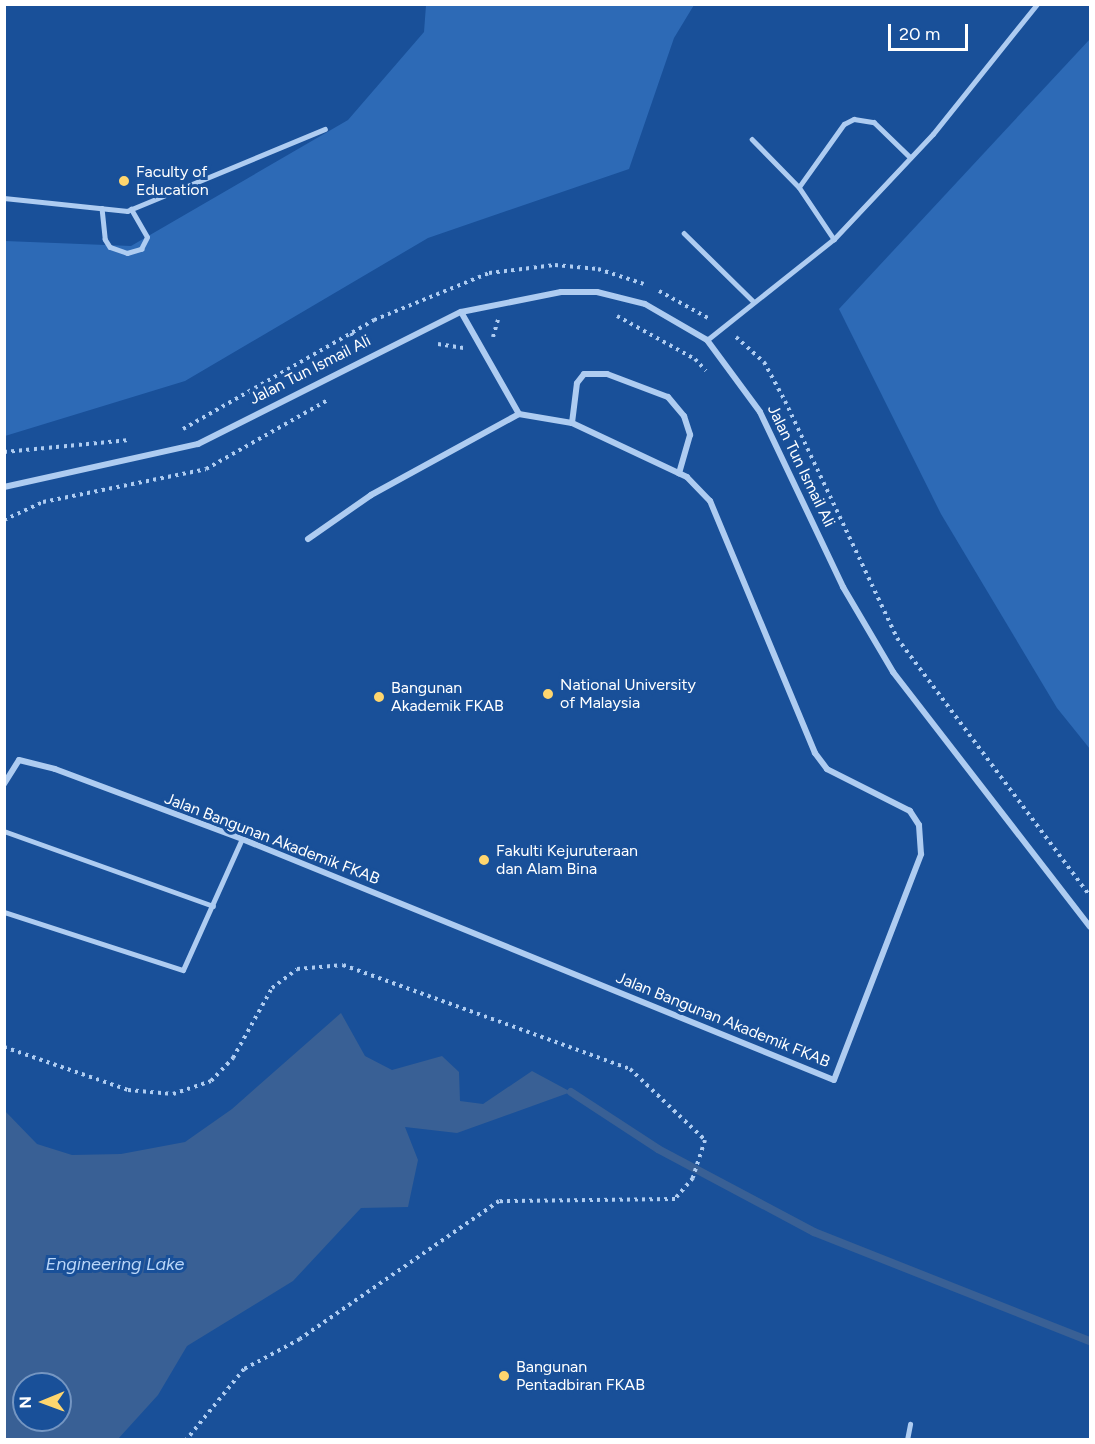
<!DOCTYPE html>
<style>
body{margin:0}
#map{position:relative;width:1095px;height:1444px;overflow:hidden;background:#195099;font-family:Figtree,sans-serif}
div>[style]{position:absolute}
.green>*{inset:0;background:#2d6ab6}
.water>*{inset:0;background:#396095}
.stream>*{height:8px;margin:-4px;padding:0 4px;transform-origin:4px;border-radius:4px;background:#396095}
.path>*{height:4px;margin-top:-2px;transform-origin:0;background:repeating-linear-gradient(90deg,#aeccf1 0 3px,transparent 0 7.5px)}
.lane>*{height:4.5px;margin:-2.25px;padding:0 2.25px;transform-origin:2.25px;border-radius:2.25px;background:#aeccf1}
.street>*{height:6px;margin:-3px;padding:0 3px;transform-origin:3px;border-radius:3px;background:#aeccf1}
.dots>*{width:16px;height:16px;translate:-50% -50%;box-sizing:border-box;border:3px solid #195099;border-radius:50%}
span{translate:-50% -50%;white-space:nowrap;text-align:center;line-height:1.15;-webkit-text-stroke:6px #195099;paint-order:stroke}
.poi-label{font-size:16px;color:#fff}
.left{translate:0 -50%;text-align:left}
.street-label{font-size:16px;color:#fff}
.water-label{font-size:18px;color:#bad6f8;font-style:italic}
.frame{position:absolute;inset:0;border:6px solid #fff;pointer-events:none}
.north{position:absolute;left:12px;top:1372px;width:60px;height:60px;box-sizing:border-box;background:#195099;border:2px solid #7596c2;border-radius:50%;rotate:269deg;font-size:16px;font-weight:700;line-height:24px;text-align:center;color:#fff}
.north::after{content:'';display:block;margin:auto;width:21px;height:27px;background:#ffd66e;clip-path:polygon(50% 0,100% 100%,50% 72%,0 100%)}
.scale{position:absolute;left:888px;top:24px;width:80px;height:27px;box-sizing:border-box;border:3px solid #fff;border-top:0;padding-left:8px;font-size:18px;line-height:21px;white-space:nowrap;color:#fff;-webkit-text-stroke:4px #195099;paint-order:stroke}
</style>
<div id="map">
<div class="green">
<div style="clip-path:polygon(426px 5px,694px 5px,674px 38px,629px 169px,428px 238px,185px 381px,5px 436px,5px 241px,131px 246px,348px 120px,424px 32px)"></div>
<div style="clip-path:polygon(1090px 39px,1090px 749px,1057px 708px,941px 514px,839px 309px)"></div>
</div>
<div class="water">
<div style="clip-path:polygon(evenodd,341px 1013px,365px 1056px,392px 1070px,442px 1056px,459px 1072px,460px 1101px,483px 1104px,532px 1071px,571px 1092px,457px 1133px,405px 1127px,418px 1160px,408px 1207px,361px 1208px,293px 1281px,187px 1346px,158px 1395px,118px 1439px,5px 1439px,5px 1111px,37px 1144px,72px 1155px,121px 1154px,185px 1142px,232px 1109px,341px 1013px,24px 1384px,60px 1384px,60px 1420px,24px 1420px,24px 1384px)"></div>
</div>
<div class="stream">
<div style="left:571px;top:1092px;width:104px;rotate:33.2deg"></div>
<div style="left:658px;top:1149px;width:177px;rotate:28deg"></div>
<div style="left:814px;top:1232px;width:297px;rotate:21.6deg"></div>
</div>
<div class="path">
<div style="left:659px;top:291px;width:58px;rotate:28.8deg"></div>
<div style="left:617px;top:316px;width:89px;rotate:28.9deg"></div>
<div style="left:695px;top:359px;width:16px;rotate:47deg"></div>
<div style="left:351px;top:333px;width:16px;rotate:60deg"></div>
<div style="left:493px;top:337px;width:18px;rotate:-74deg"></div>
<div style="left:736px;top:337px;width:38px;rotate:42deg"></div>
<div style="left:764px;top:362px;width:44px;rotate:61.7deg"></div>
<div style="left:785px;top:401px;width:262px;rotate:64.7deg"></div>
<div style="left:897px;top:638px;width:322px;rotate:53.2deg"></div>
<div style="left:438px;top:344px;width:26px;rotate:9deg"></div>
<div style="left:183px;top:429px;width:220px;rotate:-29.7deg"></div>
<div style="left:374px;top:320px;width:124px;rotate:-22.2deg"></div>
<div style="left:489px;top:273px;width:66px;rotate:-6.9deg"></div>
<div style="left:555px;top:265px;width:43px;rotate:5.3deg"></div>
<div style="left:598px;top:269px;width:48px;rotate:18.1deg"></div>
<div style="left:4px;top:452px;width:126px;rotate:-5.5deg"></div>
<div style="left:4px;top:520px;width:43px;rotate:-24.8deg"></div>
<div style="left:43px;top:502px;width:166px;rotate:-11.4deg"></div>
<div style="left:206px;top:469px;width:140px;rotate:-29.5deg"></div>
<div style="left:4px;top:1047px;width:131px;rotate:19.1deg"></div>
<div style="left:128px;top:1090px;width:45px;rotate:5.1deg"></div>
<div style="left:173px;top:1094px;width:40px;rotate:-18.9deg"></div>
<div style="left:211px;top:1081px;width:32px;rotate:-46deg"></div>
<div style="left:233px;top:1058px;width:80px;rotate:-60.9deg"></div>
<div style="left:272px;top:988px;width:31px;rotate:-37deg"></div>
<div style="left:297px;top:969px;width:46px;rotate:-5deg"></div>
<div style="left:343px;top:965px;width:305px;rotate:19.9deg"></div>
<div style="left:630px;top:1069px;width:103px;rotate:43.4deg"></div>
<div style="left:705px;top:1140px;width:40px;rotate:108deg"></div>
<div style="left:693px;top:1178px;width:28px;rotate:131deg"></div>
<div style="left:675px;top:1199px;width:176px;rotate:179.3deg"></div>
<div style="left:499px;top:1201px;width:242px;rotate:145.3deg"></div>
<div style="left:300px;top:1339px;width:64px;rotate:151.8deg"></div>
<div style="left:244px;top:1369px;width:92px;rotate:129.2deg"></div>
</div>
<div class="lane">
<div style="left:752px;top:139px;width:67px;rotate:45.6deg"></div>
<div style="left:799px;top:187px;width:63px;rotate:56.1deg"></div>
<div style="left:799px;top:187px;width:77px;rotate:-54.5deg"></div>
<div style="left:844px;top:124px;width:11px;rotate:-27deg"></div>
<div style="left:854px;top:119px;width:20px;rotate:9deg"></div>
<div style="left:874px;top:122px;width:50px;rotate:44.2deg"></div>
<div style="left:4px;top:198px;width:124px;rotate:6deg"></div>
<div style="left:127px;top:211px;width:214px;rotate:-22.5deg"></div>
<div style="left:102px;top:208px;width:31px;rotate:84deg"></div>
<div style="left:105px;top:239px;width:9px;rotate:58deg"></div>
<div style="left:110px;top:247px;width:18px;rotate:19deg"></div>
<div style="left:127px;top:253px;width:15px;rotate:-16deg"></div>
<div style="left:141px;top:249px;width:13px;rotate:-63deg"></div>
<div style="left:147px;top:237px;width:32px;rotate:-120deg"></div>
<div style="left:684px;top:233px;width:98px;rotate:44.6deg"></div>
<div style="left:707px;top:340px;width:162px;rotate:-38.5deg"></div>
<div style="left:834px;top:239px;width:144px;rotate:-46.7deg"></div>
<div style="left:933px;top:134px;width:166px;rotate:-51.3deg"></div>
<div style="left:4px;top:831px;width:222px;rotate:19.7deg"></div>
<div style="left:4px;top:912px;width:188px;rotate:18deg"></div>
<div style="left:183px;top:970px;width:144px;rotate:-65.8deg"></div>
<div style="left:907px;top:1440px;width:16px;rotate:-79deg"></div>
</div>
<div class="street">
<div style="left:572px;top:423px;width:40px;rotate:-82.9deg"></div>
<div style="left:577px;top:383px;width:11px;rotate:-52deg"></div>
<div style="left:584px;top:374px;width:23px"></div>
<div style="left:607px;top:374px;width:65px;rotate:20.7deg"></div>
<div style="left:668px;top:397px;width:25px;rotate:50deg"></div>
<div style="left:684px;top:416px;width:20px;rotate:72deg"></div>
<div style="left:690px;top:435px;width:40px;rotate:106deg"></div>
<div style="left:4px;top:487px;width:199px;rotate:-12.5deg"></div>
<div style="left:198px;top:444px;width:294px;rotate:-26.7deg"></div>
<div style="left:461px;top:312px;width:102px;rotate:-11.3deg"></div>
<div style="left:561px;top:292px;width:36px"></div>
<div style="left:597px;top:292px;width:49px;rotate:14deg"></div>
<div style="left:645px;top:304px;width:72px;rotate:30.1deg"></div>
<div style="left:707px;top:340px;width:89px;rotate:53.6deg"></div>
<div style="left:760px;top:412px;width:194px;rotate:64.6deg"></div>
<div style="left:843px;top:587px;width:99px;rotate:59.5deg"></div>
<div style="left:893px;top:672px;width:322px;rotate:52.3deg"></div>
<div style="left:308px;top:539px;width:77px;rotate:-34.9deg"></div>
<div style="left:371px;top:495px;width:169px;rotate:-28.7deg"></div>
<div style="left:4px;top:784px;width:28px;rotate:-58deg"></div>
<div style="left:19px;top:760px;width:37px;rotate:14deg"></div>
<div style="left:55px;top:769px;width:200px;rotate:20.5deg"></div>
<div style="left:242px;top:839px;width:639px;rotate:22.15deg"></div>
<div style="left:834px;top:1080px;width:242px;rotate:-68.9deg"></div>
<div style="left:921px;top:854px;width:29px;rotate:-94deg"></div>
<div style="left:919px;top:825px;width:17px;rotate:-123deg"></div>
<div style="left:910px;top:811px;width:93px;rotate:-153.2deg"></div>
<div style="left:827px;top:769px;width:20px;rotate:-127deg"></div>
<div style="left:815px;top:753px;width:273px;rotate:-112.6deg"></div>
<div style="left:710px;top:501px;width:33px;rotate:-134deg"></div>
<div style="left:687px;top:477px;width:127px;rotate:-154.8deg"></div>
<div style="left:572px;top:423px;width:54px;rotate:-170.4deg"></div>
<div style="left:519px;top:414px;width:117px;rotate:-119.6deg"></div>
</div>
<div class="dots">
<div style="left:124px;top:181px;background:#ffd66e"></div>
<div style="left:548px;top:694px;background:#ffd66e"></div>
<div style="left:379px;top:697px;background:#ffd66e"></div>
<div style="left:484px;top:860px;background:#ffd66e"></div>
<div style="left:504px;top:1376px;background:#ffd66e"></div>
</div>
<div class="poi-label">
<span class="left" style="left:136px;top:181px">Faculty of<br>Education</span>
<span class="left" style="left:560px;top:694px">National University<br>of Malaysia</span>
<span class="left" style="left:391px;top:697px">Bangunan<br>Akademik FKAB</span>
<span class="left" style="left:496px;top:860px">Fakulti Kejuruteraan<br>dan Alam Bina</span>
<span class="left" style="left:516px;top:1376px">Bangunan<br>Pentadbiran FKAB</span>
</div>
<div class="street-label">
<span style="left:310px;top:370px;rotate:-27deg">Jalan Tun Ismail Ali</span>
<span style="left:801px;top:466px;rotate:64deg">Jalan Tun Ismail Ali</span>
<span style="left:272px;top:839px;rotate:21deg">Jalan Bangunan Akademik FKAB</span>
<span style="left:723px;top:1020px;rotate:22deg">Jalan Bangunan Akademik FKAB</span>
</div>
<div class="water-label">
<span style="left:115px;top:1264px">Engineering Lake</span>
</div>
<div class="frame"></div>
<div class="north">N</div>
<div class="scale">20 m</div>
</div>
